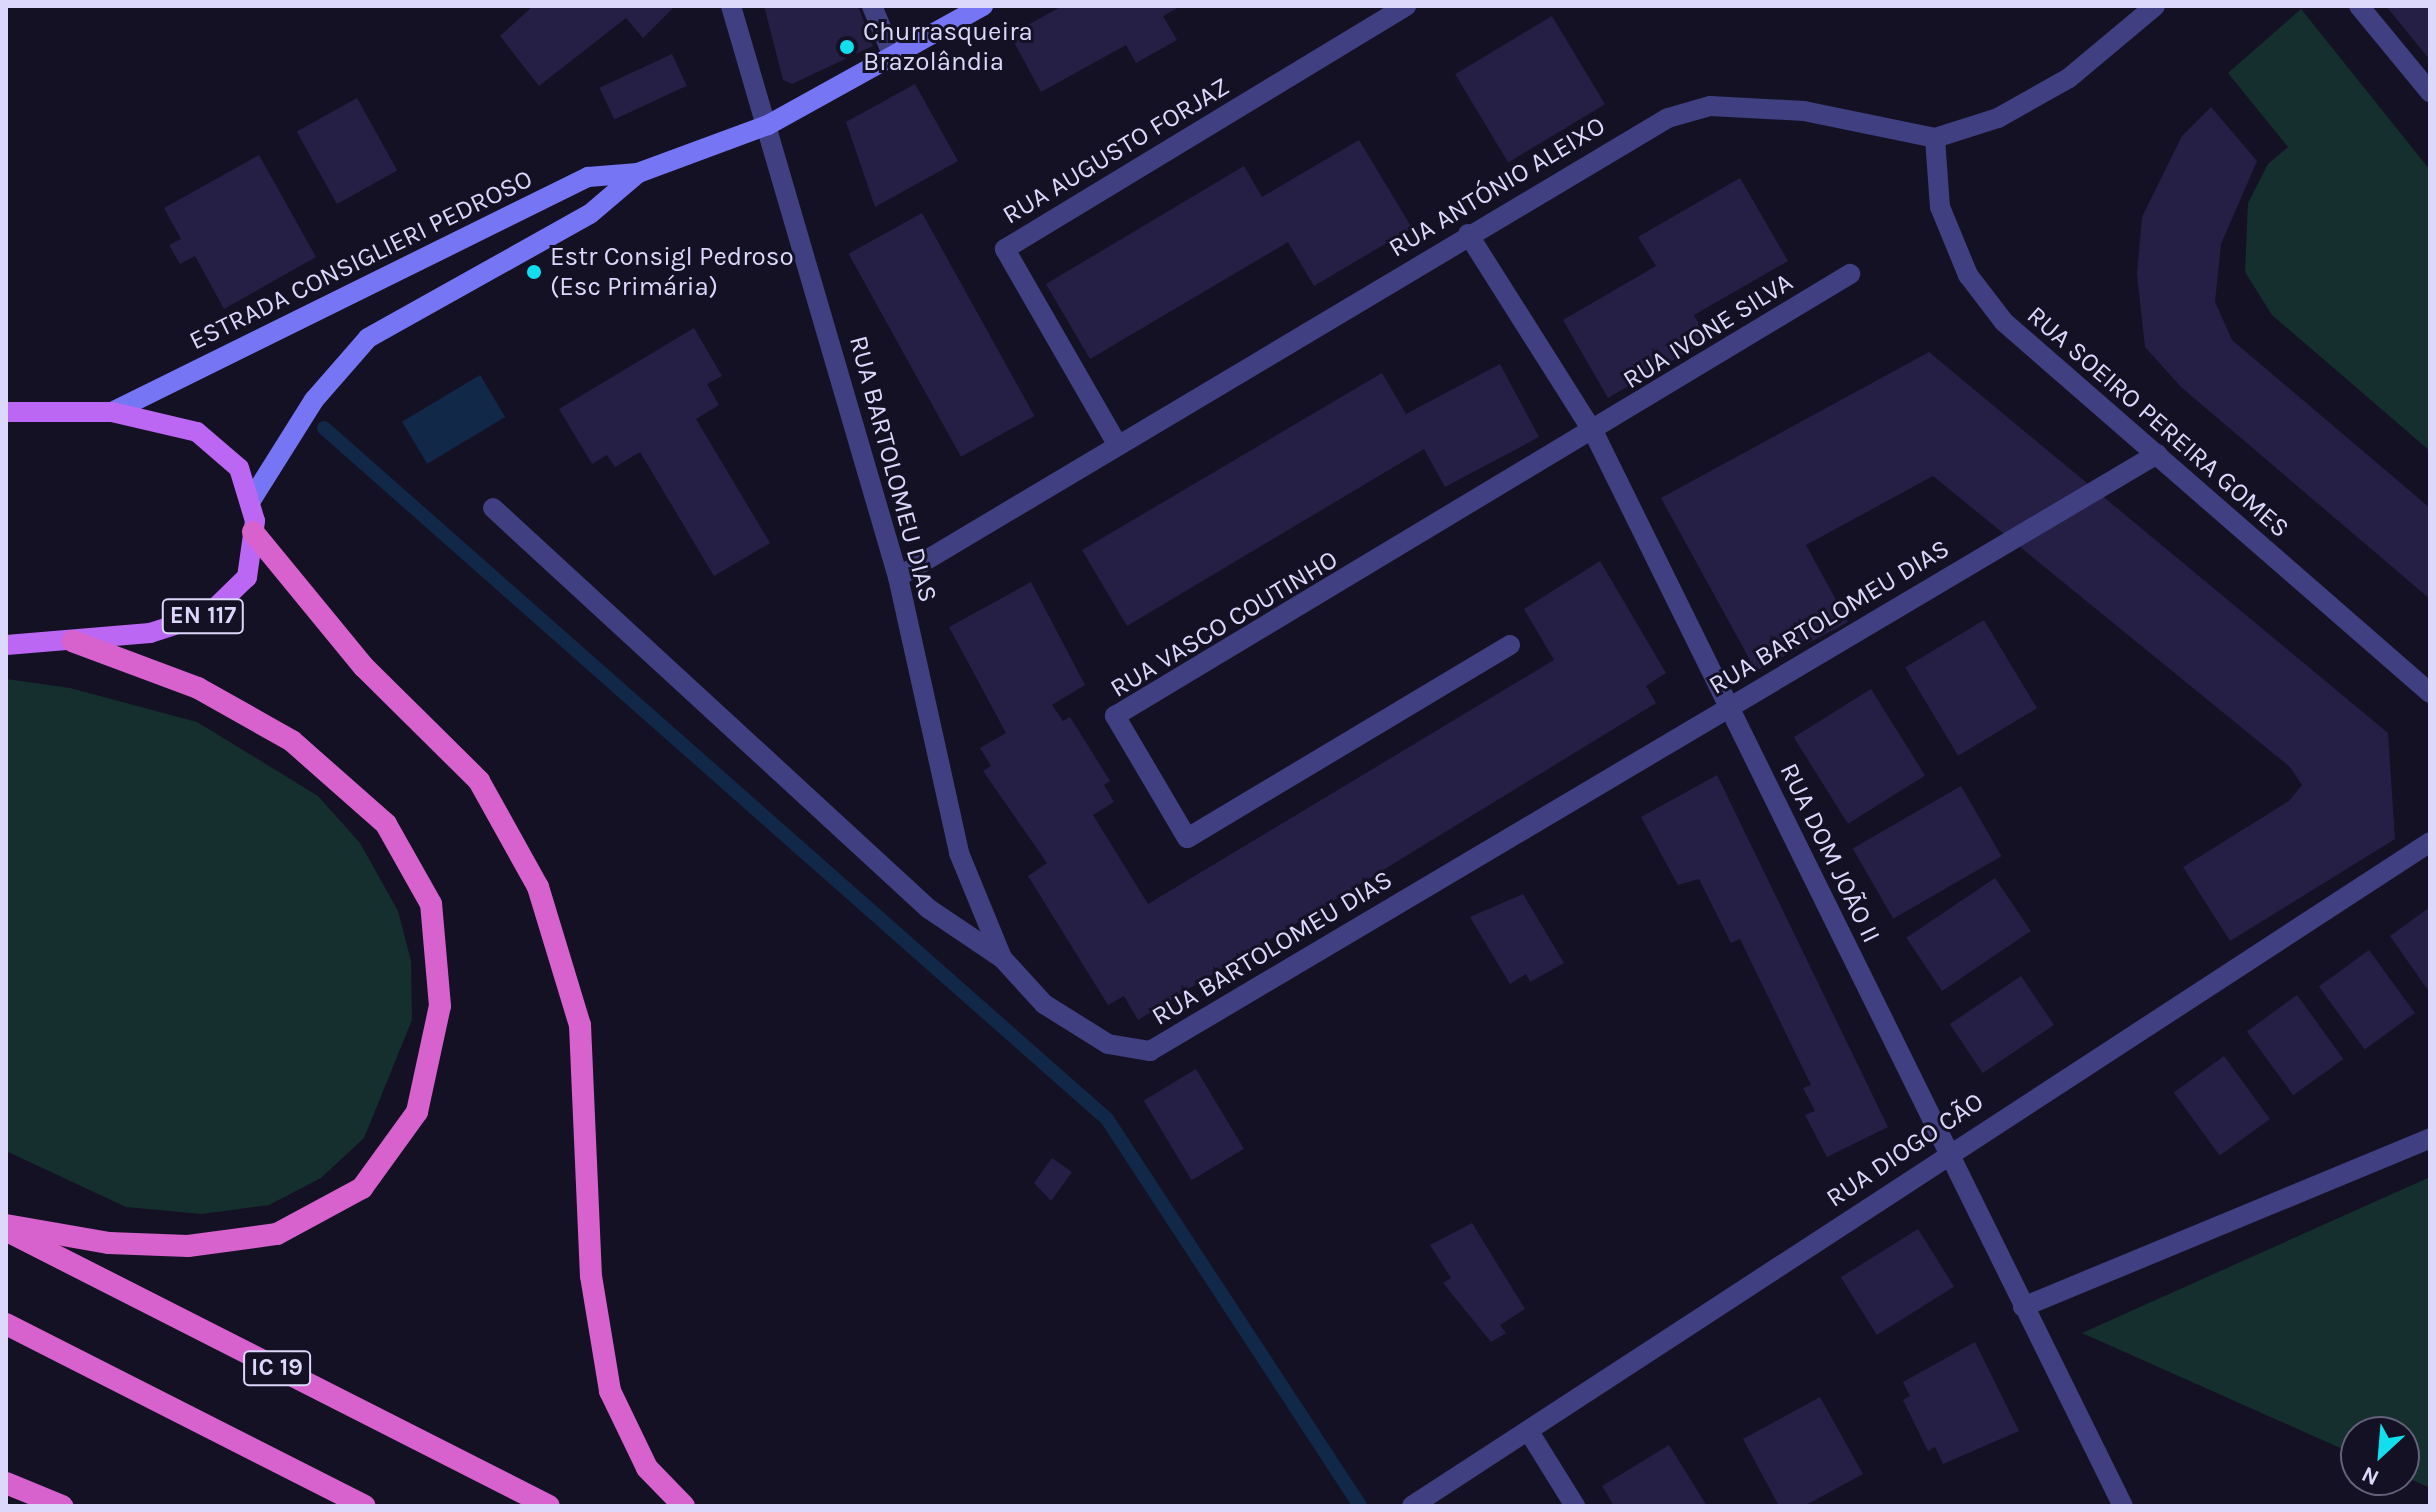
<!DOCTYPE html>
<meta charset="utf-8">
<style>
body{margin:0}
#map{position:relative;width:2436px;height:1512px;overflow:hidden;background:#141125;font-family:Karla,sans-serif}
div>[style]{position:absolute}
.green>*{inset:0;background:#142f2d}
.water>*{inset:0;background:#122848;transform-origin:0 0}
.stream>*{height:14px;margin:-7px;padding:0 7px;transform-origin:7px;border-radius:7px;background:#122848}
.building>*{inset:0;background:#251e45;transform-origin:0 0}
.service>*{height:20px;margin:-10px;padding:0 10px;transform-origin:10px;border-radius:10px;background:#403f81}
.minor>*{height:20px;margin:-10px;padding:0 10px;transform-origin:10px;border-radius:10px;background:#403f81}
.secondary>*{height:20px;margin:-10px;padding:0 10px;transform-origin:10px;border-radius:10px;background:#7676f5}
.primary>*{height:20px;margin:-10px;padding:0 10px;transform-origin:10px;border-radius:10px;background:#bb67f4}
.trunk>*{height:22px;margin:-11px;padding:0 11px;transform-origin:11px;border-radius:11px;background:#d762ce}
.dots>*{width:22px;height:22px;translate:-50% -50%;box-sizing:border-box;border:4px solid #141125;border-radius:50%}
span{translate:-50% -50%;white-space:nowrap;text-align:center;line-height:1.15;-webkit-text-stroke:6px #141125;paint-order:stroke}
.shield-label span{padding:2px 6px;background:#141125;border:2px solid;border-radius:6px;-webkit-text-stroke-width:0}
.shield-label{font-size:24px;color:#dbd8fc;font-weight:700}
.poi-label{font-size:26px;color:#dbd8fc}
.left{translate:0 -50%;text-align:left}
.street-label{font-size:26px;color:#dbd8fc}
.frame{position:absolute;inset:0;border:8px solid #dbd8fc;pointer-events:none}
.north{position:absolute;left:2340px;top:1416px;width:80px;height:80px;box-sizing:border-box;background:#141125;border:2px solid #64617b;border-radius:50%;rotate:206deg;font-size:22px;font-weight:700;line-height:32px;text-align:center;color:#dbd8fc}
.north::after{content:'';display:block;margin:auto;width:28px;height:36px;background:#12dfee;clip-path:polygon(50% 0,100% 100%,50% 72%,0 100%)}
</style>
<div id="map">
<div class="green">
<div style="clip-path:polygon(2301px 9px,2430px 170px,2430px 451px,2272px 315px,2245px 272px,2248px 203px,2268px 164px,2288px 147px,2228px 73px)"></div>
<div style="clip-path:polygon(6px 679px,70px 688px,197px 722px,318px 796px,360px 843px,398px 911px,411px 961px,412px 1020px,364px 1138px,321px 1178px,269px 1205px,202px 1214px,126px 1207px,6px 1151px)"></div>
<div style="clip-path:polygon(2430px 1177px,2430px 1488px,2404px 1476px,2404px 1432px,2356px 1432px,2356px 1455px,2082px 1333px)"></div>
</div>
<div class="water">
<div style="left:480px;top:375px;width:49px;height:91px;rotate:59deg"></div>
</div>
<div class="stream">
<div style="left:324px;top:428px;width:1044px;rotate:41.43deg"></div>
<div style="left:1107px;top:1119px;width:462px;rotate:56.8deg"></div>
</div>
<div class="building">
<div style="clip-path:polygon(533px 6px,675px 6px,643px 38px,626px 18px,539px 86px,500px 36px)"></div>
<div style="clip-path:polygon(764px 6px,858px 6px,873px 46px,792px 84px,783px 80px)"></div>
<div style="clip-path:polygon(1062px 6px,1181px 6px,1163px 16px,1177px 40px,1136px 63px,1126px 45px,1041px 92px,1010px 35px)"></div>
<div style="clip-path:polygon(2386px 6px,2430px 6px,2430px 60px)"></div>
<div style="left:1552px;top:16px;width:103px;height:113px;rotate:59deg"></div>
<div style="left:672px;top:54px;width:35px;height:80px;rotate:65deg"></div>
<div style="clip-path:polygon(915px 84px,958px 161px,875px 207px,846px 122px)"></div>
<div style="left:357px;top:98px;width:83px;height:69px;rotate:61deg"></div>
<div style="clip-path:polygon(2211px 107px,2257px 161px,2221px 244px,2215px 302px,2232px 340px,2430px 508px,2430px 599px,2181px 387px,2145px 347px,2137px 274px,2142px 217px,2182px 136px)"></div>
<div style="clip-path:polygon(1359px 140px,1412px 228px,1314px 286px,1288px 242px,1090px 359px,1046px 284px,1244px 166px,1262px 197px)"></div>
<div style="clip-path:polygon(259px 155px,316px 257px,224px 309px,195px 256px,180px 264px,169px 245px,181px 239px,164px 208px)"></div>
<div style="clip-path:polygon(1740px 178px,1788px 261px,1694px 315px,1708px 340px,1608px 398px,1563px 320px,1656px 266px,1638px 237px)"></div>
<div style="left:922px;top:213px;width:232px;height:84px;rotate:61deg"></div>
<div style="clip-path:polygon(694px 328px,722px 376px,707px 384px,719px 405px,696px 419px,770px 543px,714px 576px,640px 452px,615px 467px,607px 455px,592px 464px,559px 409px)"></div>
<div style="clip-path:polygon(1929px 352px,2388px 733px,2395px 839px,2230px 941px,2183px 867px,2289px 801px,2302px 785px,2290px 767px,1933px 476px,1806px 545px,1848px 622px,1756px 671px,1661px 498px)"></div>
<div style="clip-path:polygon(1500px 364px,1539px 437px,1445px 487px,1424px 449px,1127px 626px,1082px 550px,1382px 373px,1406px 414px)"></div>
<div style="clip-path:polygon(1600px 561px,1666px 673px,1646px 686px,1656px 703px,1138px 1020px,1124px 996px,1108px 1005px,1028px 876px,1047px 863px,983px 771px,991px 766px,980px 748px,1006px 733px,949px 627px,1031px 582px,1085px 685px,1052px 705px,1063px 721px,1070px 717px,1110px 781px,1104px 785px,1114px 802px,1093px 815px,1148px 904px,1554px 660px,1524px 609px)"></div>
<div style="left:1984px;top:620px;width:103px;height:92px;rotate:59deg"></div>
<div style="left:1871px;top:689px;width:102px;height:91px;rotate:58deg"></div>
<div style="clip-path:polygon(1717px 775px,1888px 1127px,1827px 1157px,1805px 1115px,1815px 1111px,1803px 1088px,1811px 1085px,1740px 939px,1731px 943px,1699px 879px,1678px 885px,1641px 817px)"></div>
<div style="left:1961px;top:786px;width:81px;height:125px;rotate:60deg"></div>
<div style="left:1995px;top:878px;width:64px;height:107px;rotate:56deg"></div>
<div style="clip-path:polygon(1523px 894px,1564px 963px,1530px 982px,1526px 974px,1510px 984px,1470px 917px)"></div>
<div style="clip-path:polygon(2430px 907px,2430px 993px,2390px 936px)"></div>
<div style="left:2369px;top:950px;width:78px;height:62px;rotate:54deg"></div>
<div style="left:2021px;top:976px;width:59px;height:86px;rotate:56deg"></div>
<div style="left:2297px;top:995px;width:79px;height:62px;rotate:54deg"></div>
<div style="left:2224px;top:1056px;width:78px;height:62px;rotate:54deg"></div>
<div style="left:1196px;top:1069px;width:93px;height:61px;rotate:59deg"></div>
<div style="clip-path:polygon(1052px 1158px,1072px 1172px,1051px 1201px,1034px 1183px)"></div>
<div style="clip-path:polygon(1472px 1223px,1525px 1309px,1500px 1325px,1506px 1333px,1491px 1342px,1443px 1283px,1451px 1278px,1430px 1245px)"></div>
<div style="left:1918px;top:1229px;width:68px;height:91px;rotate:58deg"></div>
<div style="clip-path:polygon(1975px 1342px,2019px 1431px,1943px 1464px,1935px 1447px,1928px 1451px,1903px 1400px,1910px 1396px,1903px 1382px)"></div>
<div style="clip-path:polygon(1820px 1397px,1863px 1474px,1804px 1506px,1779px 1506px,1743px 1439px)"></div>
<div style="clip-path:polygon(1669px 1445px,1707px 1506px,1614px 1506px,1602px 1486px)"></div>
</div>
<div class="service">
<div style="left:493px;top:508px;width:592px;rotate:42.61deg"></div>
<div style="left:929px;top:909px;width:88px;rotate:33.9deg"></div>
</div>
<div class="minor">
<div style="left:731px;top:6px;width:595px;rotate:73.7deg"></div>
<div style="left:898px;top:577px;width:283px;rotate:77.5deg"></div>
<div style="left:959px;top:853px;width:113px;rotate:67.7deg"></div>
<div style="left:1002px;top:958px;width:62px;rotate:47.6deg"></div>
<div style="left:1044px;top:1004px;width:75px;rotate:32deg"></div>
<div style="left:1108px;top:1044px;width:43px;rotate:9.5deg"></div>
<div style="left:1150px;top:1051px;width:1171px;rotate:-30.66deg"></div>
<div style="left:872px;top:6px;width:54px;rotate:67.2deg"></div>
<div style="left:2359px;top:6px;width:112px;rotate:50.5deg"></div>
<div style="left:1935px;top:138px;width:69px;rotate:85.9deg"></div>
<div style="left:1940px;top:207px;width:74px;rotate:67.6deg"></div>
<div style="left:1968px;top:275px;width:59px;rotate:52.5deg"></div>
<div style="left:2004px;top:322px;width:565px;rotate:41.05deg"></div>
<div style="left:1468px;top:234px;width:236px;rotate:57.7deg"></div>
<div style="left:1594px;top:433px;width:1196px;rotate:63.76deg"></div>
<div style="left:1117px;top:444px;width:225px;rotate:-119.9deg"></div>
<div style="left:1005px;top:249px;width:469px;rotate:-31.2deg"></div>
<div style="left:898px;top:577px;width:896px;rotate:-30.8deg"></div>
<div style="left:1668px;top:118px;width:44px;rotate:-15.9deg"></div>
<div style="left:1710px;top:106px;width:94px;rotate:3deg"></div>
<div style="left:1804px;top:111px;width:134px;rotate:11.6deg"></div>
<div style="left:1935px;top:138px;width:66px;rotate:-17.6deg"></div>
<div style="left:1998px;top:118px;width:81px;rotate:-29.4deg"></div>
<div style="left:2069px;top:78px;width:112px;rotate:-39.9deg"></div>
<div style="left:1510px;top:645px;width:376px;rotate:149.1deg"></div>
<div style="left:1187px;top:838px;width:142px;rotate:-120.5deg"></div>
<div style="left:1115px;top:716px;width:858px;rotate:-31.02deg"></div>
<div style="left:2023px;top:1307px;width:441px;rotate:-22.5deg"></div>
<div style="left:1531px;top:1435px;width:84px;rotate:58.2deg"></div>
<div style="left:1412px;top:1506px;width:1215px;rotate:-33.11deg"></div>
</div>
<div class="secondary">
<div style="left:112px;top:412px;width:531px;rotate:-26.28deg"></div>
<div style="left:588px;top:177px;width:50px;rotate:-4.6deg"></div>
<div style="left:638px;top:173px;width:139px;rotate:-20.3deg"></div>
<div style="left:768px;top:125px;width:246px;rotate:-29deg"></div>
<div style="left:250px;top:502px;width:120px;rotate:-57.9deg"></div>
<div style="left:314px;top:400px;width:82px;rotate:-48.9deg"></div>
<div style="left:368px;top:338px;width:254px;rotate:-29.2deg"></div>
<div style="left:590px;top:214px;width:63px;rotate:-40.5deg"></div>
</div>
<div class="primary">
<div style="left:6px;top:412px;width:106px"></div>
<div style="left:112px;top:412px;width:87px;rotate:13.2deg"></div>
<div style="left:197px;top:432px;width:55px;rotate:40.6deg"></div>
<div style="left:239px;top:468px;width:55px;rotate:73.2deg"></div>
<div style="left:255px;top:521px;width:57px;rotate:98.1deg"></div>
<div style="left:247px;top:577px;width:53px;rotate:135.8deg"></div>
<div style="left:209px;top:614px;width:62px;rotate:162.1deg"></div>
<div style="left:150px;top:633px;width:144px;rotate:175.2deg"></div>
</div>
<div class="trunk">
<div style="left:253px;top:532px;width:175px;rotate:50.6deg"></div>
<div style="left:364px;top:667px;width:162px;rotate:44.7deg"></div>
<div style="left:479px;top:781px;width:121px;rotate:60.9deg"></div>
<div style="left:538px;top:887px;width:144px;rotate:73.1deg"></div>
<div style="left:580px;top:1025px;width:251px;rotate:87.5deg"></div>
<div style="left:591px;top:1276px;width:117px;rotate:80.6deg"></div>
<div style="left:610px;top:1391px;width:85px;rotate:64.3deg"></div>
<div style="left:647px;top:1468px;width:53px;rotate:45.8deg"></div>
<div style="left:6px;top:1225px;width:105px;rotate:9.9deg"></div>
<div style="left:109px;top:1243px;width:79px;rotate:2.2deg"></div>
<div style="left:188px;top:1246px;width:90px;rotate:-7.7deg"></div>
<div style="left:277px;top:1234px;width:97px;rotate:-28.4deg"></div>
<div style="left:362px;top:1188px;width:94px;rotate:-54.1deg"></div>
<div style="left:417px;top:1112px;width:108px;rotate:-77.8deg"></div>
<div style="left:440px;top:1006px;width:102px;rotate:-95deg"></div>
<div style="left:431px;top:904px;width:92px;rotate:-119.4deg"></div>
<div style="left:386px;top:824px;width:125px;rotate:-138.6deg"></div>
<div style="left:292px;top:741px;width:108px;rotate:-150.6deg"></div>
<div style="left:198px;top:688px;width:134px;rotate:-159.5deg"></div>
<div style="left:11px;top:1233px;width:603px;rotate:26.9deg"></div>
<div style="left:6px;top:1324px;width:402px;rotate:26.9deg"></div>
<div style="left:6px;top:1483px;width:61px;rotate:22.3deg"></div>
</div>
<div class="dots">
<div style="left:847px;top:47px;background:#12dfee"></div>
<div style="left:534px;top:272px;background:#12dfee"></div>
</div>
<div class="shield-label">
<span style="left:203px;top:616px">EN 117</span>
<span style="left:277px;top:1368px">IC 19</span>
</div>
<div class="poi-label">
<span class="left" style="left:863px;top:47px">Churrasqueira<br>Brazolândia</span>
<span class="left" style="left:550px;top:272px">Estr Consigl Pedroso<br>(Esc Primária)</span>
</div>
<div class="street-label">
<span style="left:1116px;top:151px;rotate:-31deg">RUA AUGUSTO FORJAZ</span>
<span style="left:1497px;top:187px;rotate:-31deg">RUA ANTÓNIO ALEIXO</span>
<span style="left:361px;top:260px;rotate:-26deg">ESTRADA CONSIGLIERI PEDROSO</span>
<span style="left:1708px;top:331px;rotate:-32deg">RUA IVONE SILVA</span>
<span style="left:2158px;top:422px;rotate:41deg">RUA SOEIRO PEREIRA GOMES</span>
<span style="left:893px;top:469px;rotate:75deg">RUA BARTOLOMEU DIAS</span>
<span style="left:1829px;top:617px;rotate:-31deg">RUA BARTOLOMEU DIAS</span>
<span style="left:1224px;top:624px;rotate:-31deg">RUA VASCO COUTINHO</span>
<span style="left:1830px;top:853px;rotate:64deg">RUA DOM JOÃO II</span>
<span style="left:1272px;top:948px;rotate:-31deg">RUA BARTOLOMEU DIAS</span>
<span style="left:1905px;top:1150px;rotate:-34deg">RUA DIOGO CÃO</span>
</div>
<div class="frame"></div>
<div class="north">N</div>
</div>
